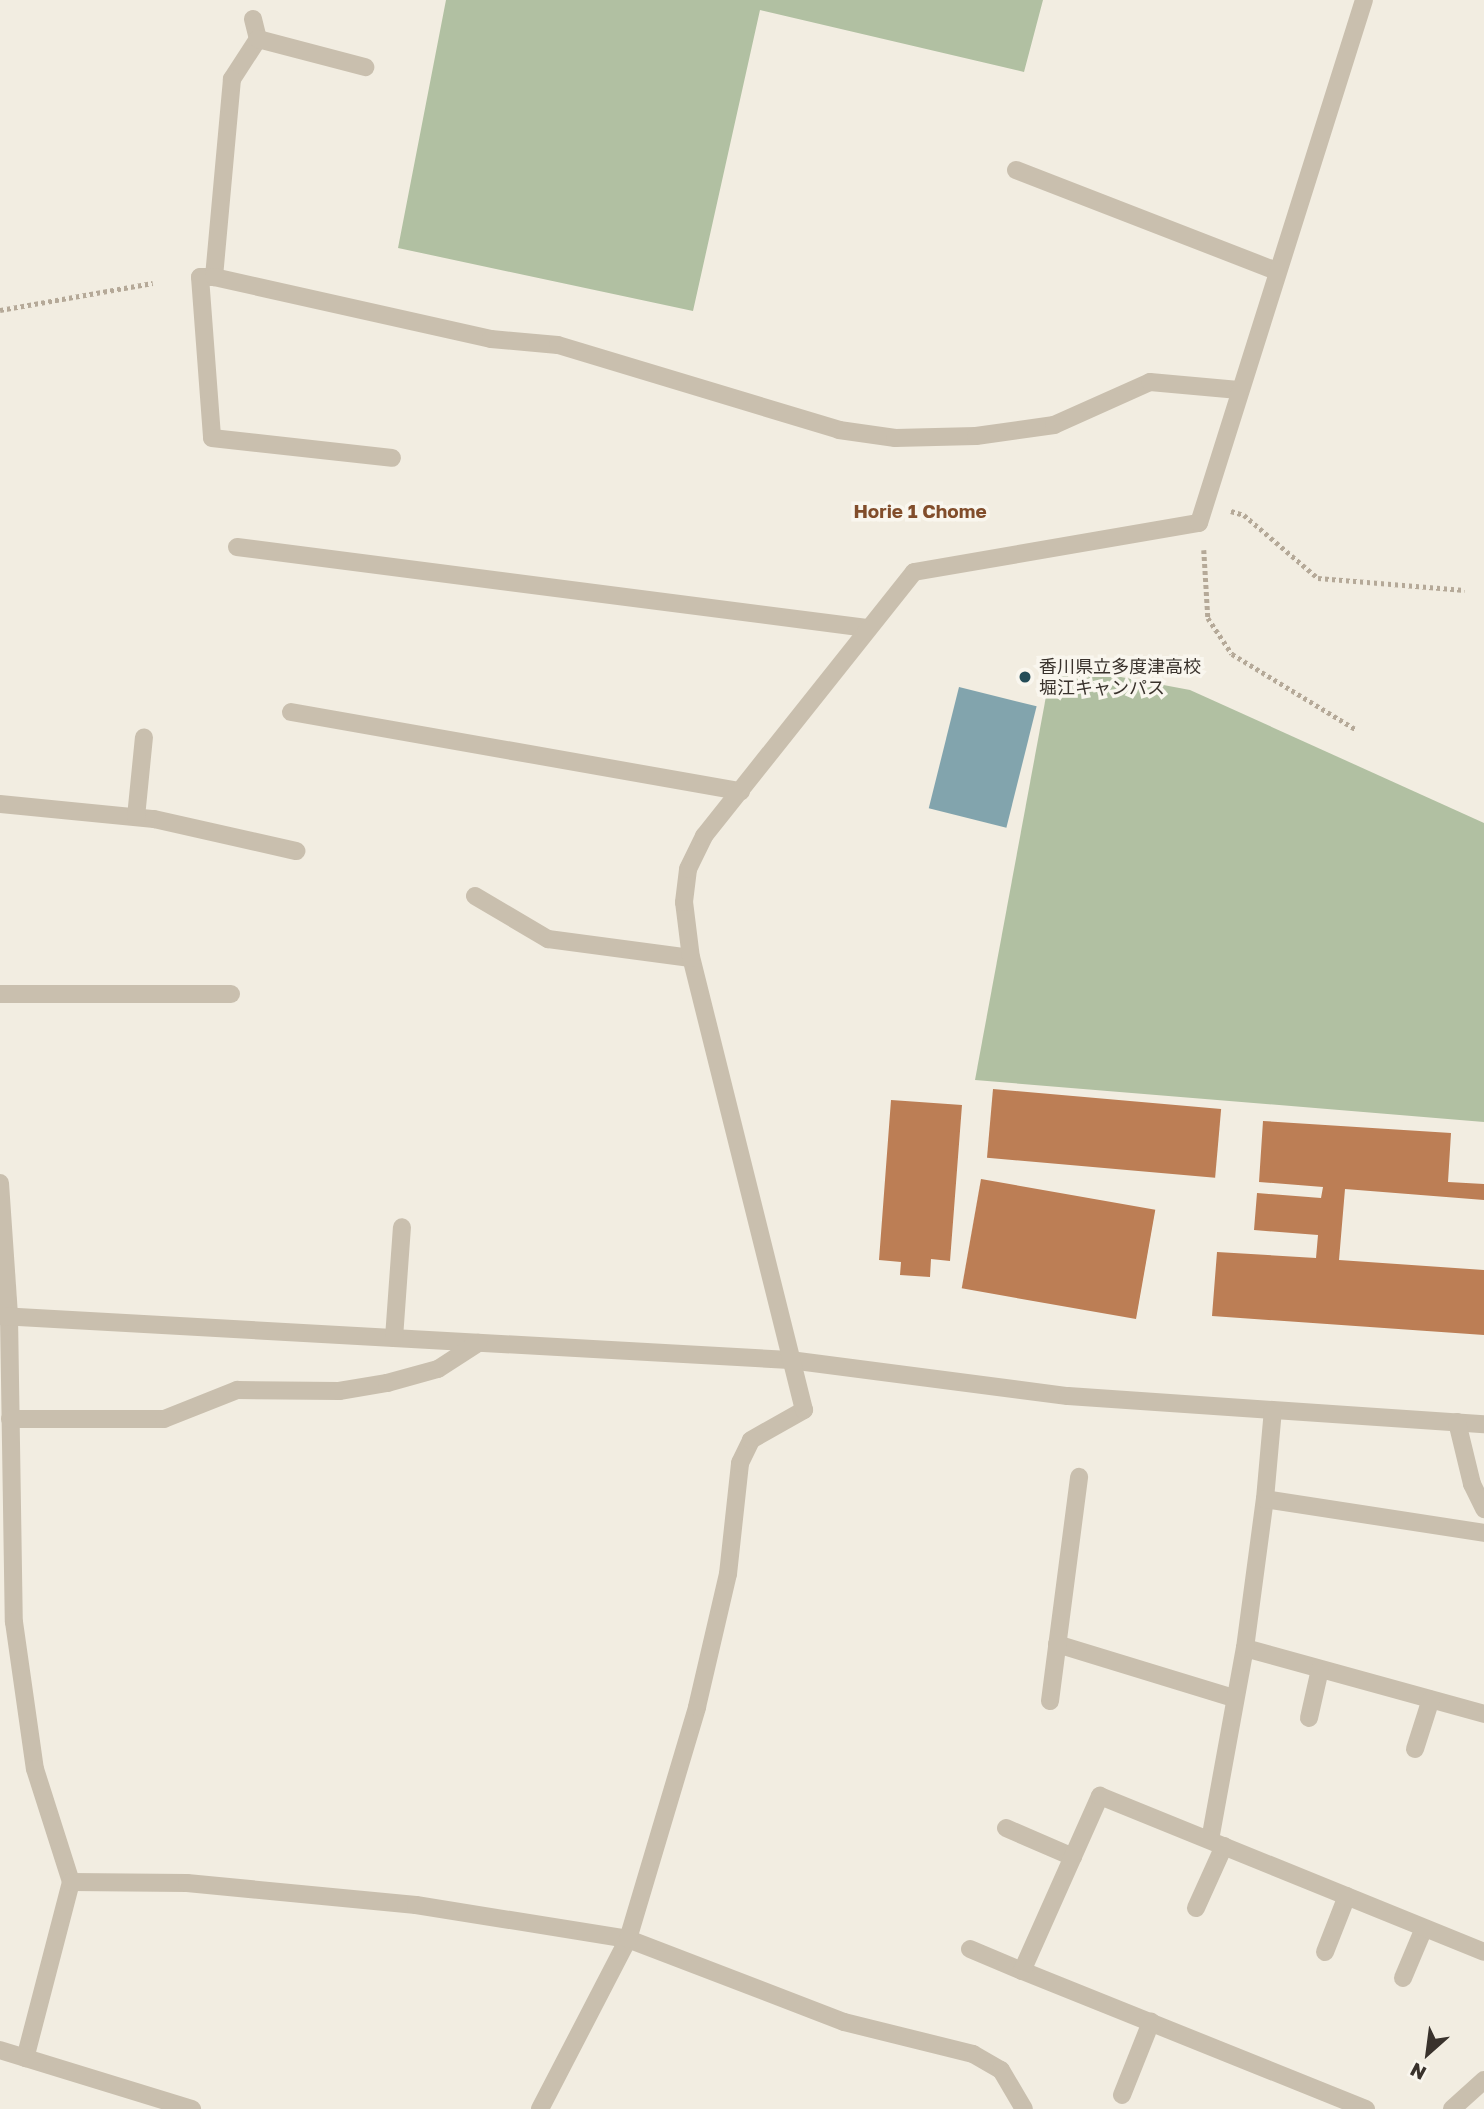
<!DOCTYPE html>
<meta charset="utf-8">
<style>
body{margin:0}
#map{position:relative;width:1484px;height:2109px;overflow:hidden;background:#f2ede1;font-family:"Golos Text","Noto Sans JP",sans-serif}
div>[style]{position:absolute}
.green>*{inset:0;background:#b1c0a2}
.water>*{inset:0;background:#82a4ad;transform-origin:0 0}
.building>*{inset:0;background:#bc7e55;transform-origin:0 0}
.path>*{height:4.5px;margin-top:-2.25px;transform-origin:0;background:repeating-linear-gradient(90deg,#b5a998 0 3.5px,transparent 0 7px)}
.minor>*{height:18px;margin:-9px;padding:0 9px;transform-origin:9px;border-radius:9px;background:#c9bfae}
.dots>*{width:19px;height:19px;translate:-50% -50%;box-sizing:border-box;border:4px solid #f9f6ee;border-radius:50%}
span{translate:-50% -50%;white-space:nowrap;text-align:center;line-height:1.15;-webkit-text-stroke:7px #f9f6ee;paint-order:stroke}
.poi-label{font-size:18px;color:#39322c}
.left{translate:0 -50%;text-align:left}
.neighbourhood-label{font-size:19px;color:#814d2b;font-weight:700}
.north{position:absolute;left:1393px;top:2018px;width:70px;height:70px;-webkit-text-stroke:5px #f9f6ee;paint-order:stroke;rotate:208deg;font-size:19px;font-weight:700;line-height:28px;text-align:center;color:#39322c}
.north::after{content:'';display:block;margin:auto;width:24px;height:32px;background:#39322c;clip-path:polygon(50% 0,100% 100%,50% 72%,0 100%)}
</style>
<div id="map">
<div class="green">
<div style="clip-path:polygon(446px 0,1043px 0,1024px 72px,760px 10px,693px 311px,398px 248px)"></div>
<div style="clip-path:polygon(1052px 664px,1190px 690px,1484px 823px,1484px 1122px,975px 1080px)"></div>
</div>
<div class="water">
<div style="left:959px;top:687px;width:80px;height:125px;rotate:14deg"></div>
</div>
<div class="building">
<div style="left:993px;top:1089px;width:229px;height:69px;rotate:5deg"></div>
<div style="clip-path:polygon(891px 1100px,962px 1105px,950px 1261px,931px 1259px,930px 1277px,900px 1275px,901px 1262px,879px 1260px)"></div>
<div style="clip-path:polygon(1263px 1121px,1451px 1133px,1448px 1182px,1484px 1184px,1484px 1200px,1345px 1189px,1339px 1260px,1484px 1270px,1484px 1335px,1212px 1316px,1217px 1252px,1316px 1258px,1318px 1235px,1254px 1230px,1257px 1193px,1321px 1198px,1323px 1187px,1259px 1182px)"></div>
<div style="left:981px;top:1179px;width:177px;height:111px;rotate:10deg"></div>
</div>
<div class="path">
<div style="left:0;top:310px;width:155px;rotate:-10deg"></div>
<div style="left:1231px;top:511px;width:14px;rotate:17deg"></div>
<div style="left:1244px;top:515px;width:97px;rotate:40.4deg"></div>
<div style="left:1318px;top:578px;width:147px;rotate:4.7deg"></div>
<div style="left:1204px;top:550px;width:68px;rotate:86.6deg"></div>
<div style="left:1208px;top:618px;width:43px;rotate:56.3deg"></div>
<div style="left:1232px;top:654px;width:146px;rotate:31.3deg"></div>
</div>
<div class="minor">
<div style="left:253px;top:19px;width:21px;rotate:76deg"></div>
<div style="left:258px;top:39px;width:48px;rotate:123deg"></div>
<div style="left:232px;top:79px;width:199px;rotate:95.2deg"></div>
<div style="left:214px;top:277px;width:14px;rotate:180deg"></div>
<div style="left:200px;top:277px;width:161px;rotate:85.7deg"></div>
<div style="left:212px;top:438px;width:181px;rotate:6.3deg"></div>
<div style="left:258px;top:39px;width:111px;rotate:14.7deg"></div>
<div style="left:1016px;top:170px;width:280px;rotate:21.2deg"></div>
<div style="left:214px;top:277px;width:284px;rotate:12.6deg"></div>
<div style="left:491px;top:339px;width:67px;rotate:5.1deg"></div>
<div style="left:558px;top:345px;width:294px;rotate:16.8deg"></div>
<div style="left:839px;top:430px;width:57px;rotate:8.1deg"></div>
<div style="left:895px;top:438px;width:81px;rotate:-1.4deg"></div>
<div style="left:976px;top:436px;width:79px;rotate:-8deg"></div>
<div style="left:1054px;top:425px;width:105px;rotate:-24.1deg"></div>
<div style="left:1150px;top:382px;width:89px;rotate:5.1deg"></div>
<div style="left:237px;top:547px;width:635px;rotate:7.33deg"></div>
<div style="left:291px;top:712px;width:457px;rotate:10deg"></div>
<div style="left:0;top:804px;width:155px;rotate:5.6deg"></div>
<div style="left:154px;top:819px;width:146px;rotate:12.7deg"></div>
<div style="left:136px;top:817px;width:80px;rotate:-84.3deg"></div>
<div style="left:475px;top:896px;width:85px;rotate:30.5deg"></div>
<div style="left:548px;top:939px;width:144px;rotate:7.6deg"></div>
<div style="left:0;top:994px;width:231px"></div>
<div style="left:0;top:1183px;width:133px;rotate:86.1deg"></div>
<div style="left:9px;top:1316px;width:306px;rotate:89.1deg"></div>
<div style="left:14px;top:1622px;width:148px;rotate:81.9deg"></div>
<div style="left:35px;top:1769px;width:119px;rotate:72.3deg"></div>
<div style="left:71px;top:1882px;width:182px;rotate:104.6deg"></div>
<div style="left:0;top:1316px;width:791px;rotate:3.19deg"></div>
<div style="left:790px;top:1360px;width:280px;rotate:7.4deg"></div>
<div style="left:1068px;top:1396px;width:417px;rotate:3.9deg"></div>
<div style="left:394px;top:1338px;width:111px;rotate:-85.9deg"></div>
<div style="left:10px;top:1419px;width:154px"></div>
<div style="left:164px;top:1419px;width:79px;rotate:-21.7deg"></div>
<div style="left:237px;top:1390px;width:102px;rotate:0.6deg"></div>
<div style="left:339px;top:1391px;width:49px;rotate:-9.5deg"></div>
<div style="left:387px;top:1383px;width:53px;rotate:-15.4deg"></div>
<div style="left:438px;top:1369px;width:48px;rotate:-33deg"></div>
<div style="left:1457px;top:1422px;width:64px;rotate:76.4deg"></div>
<div style="left:1472px;top:1484px;width:28px;rotate:64deg"></div>
<div style="left:1265px;top:1499px;width:89px;rotate:-84.9deg"></div>
<div style="left:1057px;top:1644px;width:185px;rotate:17deg"></div>
<div style="left:1245px;top:1648px;width:248px;rotate:15.4deg"></div>
<div style="left:1050px;top:1701px;width:226px;rotate:-82.6deg"></div>
<div style="left:1309px;top:1718px;width:50px;rotate:-77.3deg"></div>
<div style="left:1415px;top:1749px;width:52px;rotate:-72.3deg"></div>
<div style="left:1006px;top:1828px;width:73px;rotate:23.4deg"></div>
<div style="left:1210px;top:1840px;width:195px;rotate:-79.7deg"></div>
<div style="left:1245px;top:1648px;width:150px;rotate:-82.4deg"></div>
<div style="left:1265px;top:1499px;width:222px;rotate:8.8deg"></div>
<div style="left:71px;top:1882px;width:116px;rotate:0.5deg"></div>
<div style="left:187px;top:1883px;width:230px;rotate:5.5deg"></div>
<div style="left:416px;top:1905px;width:215px;rotate:9.1deg"></div>
<div style="left:628px;top:1939px;width:231px;rotate:21deg"></div>
<div style="left:844px;top:2022px;width:133px;rotate:13.9deg"></div>
<div style="left:973px;top:2054px;width:32px;rotate:30deg"></div>
<div style="left:1001px;top:2070px;width:45px;rotate:59.5deg"></div>
<div style="left:1196px;top:1908px;width:68px;rotate:-65.7deg"></div>
<div style="left:970px;top:1949px;width:56px;rotate:22.9deg"></div>
<div style="left:1325px;top:1952px;width:60px;rotate:-68.6deg"></div>
<div style="left:1403px;top:1978px;width:54px;rotate:-67.2deg"></div>
<div style="left:0;top:2050px;width:201px;rotate:17.1deg"></div>
<div style="left:1122px;top:2095px;width:79px;rotate:-68.3deg"></div>
<div style="left:540px;top:2109px;width:191px;rotate:-62.6deg"></div>
<div style="left:628px;top:1939px;width:242px;rotate:-73.4deg"></div>
<div style="left:697px;top:1707px;width:137px;rotate:-76.9deg"></div>
<div style="left:728px;top:1574px;width:112px;rotate:-83.8deg"></div>
<div style="left:740px;top:1463px;width:25px;rotate:-64deg"></div>
<div style="left:751px;top:1440px;width:61px;rotate:-29.5deg"></div>
<div style="left:804px;top:1410px;width:466px;rotate:-104deg"></div>
<div style="left:691px;top:958px;width:56px;rotate:-97.1deg"></div>
<div style="left:684px;top:902px;width:33px;rotate:-83deg"></div>
<div style="left:688px;top:869px;width:37px;rotate:-64deg"></div>
<div style="left:704px;top:836px;width:337px;rotate:-51.5deg"></div>
<div style="left:914px;top:572px;width:289px;rotate:-9.8deg"></div>
<div style="left:1199px;top:523px;width:548px;rotate:-72.49deg"></div>
<div style="left:1366px;top:2109px;width:371px;rotate:-158.1deg"></div>
<div style="left:1022px;top:1971px;width:192px;rotate:-66deg"></div>
<div style="left:1100px;top:1796px;width:414px;rotate:22.1deg"></div>
<div style="left:1452px;top:2109px;width:43px;rotate:-42.2deg"></div>
</div>
<div class="dots">
<div style="left:1025px;top:677px;background:#244c57"></div>
</div>
<div class="poi-label">
<span class="left" style="left:1039px;top:677px">香川県立多度津高校<br>堀江キャンパス</span>
</div>
<div class="neighbourhood-label">
<span style="left:920px;top:511px">Horie 1 Chome</span>
</div>
<div class="north">N</div>
</div>
